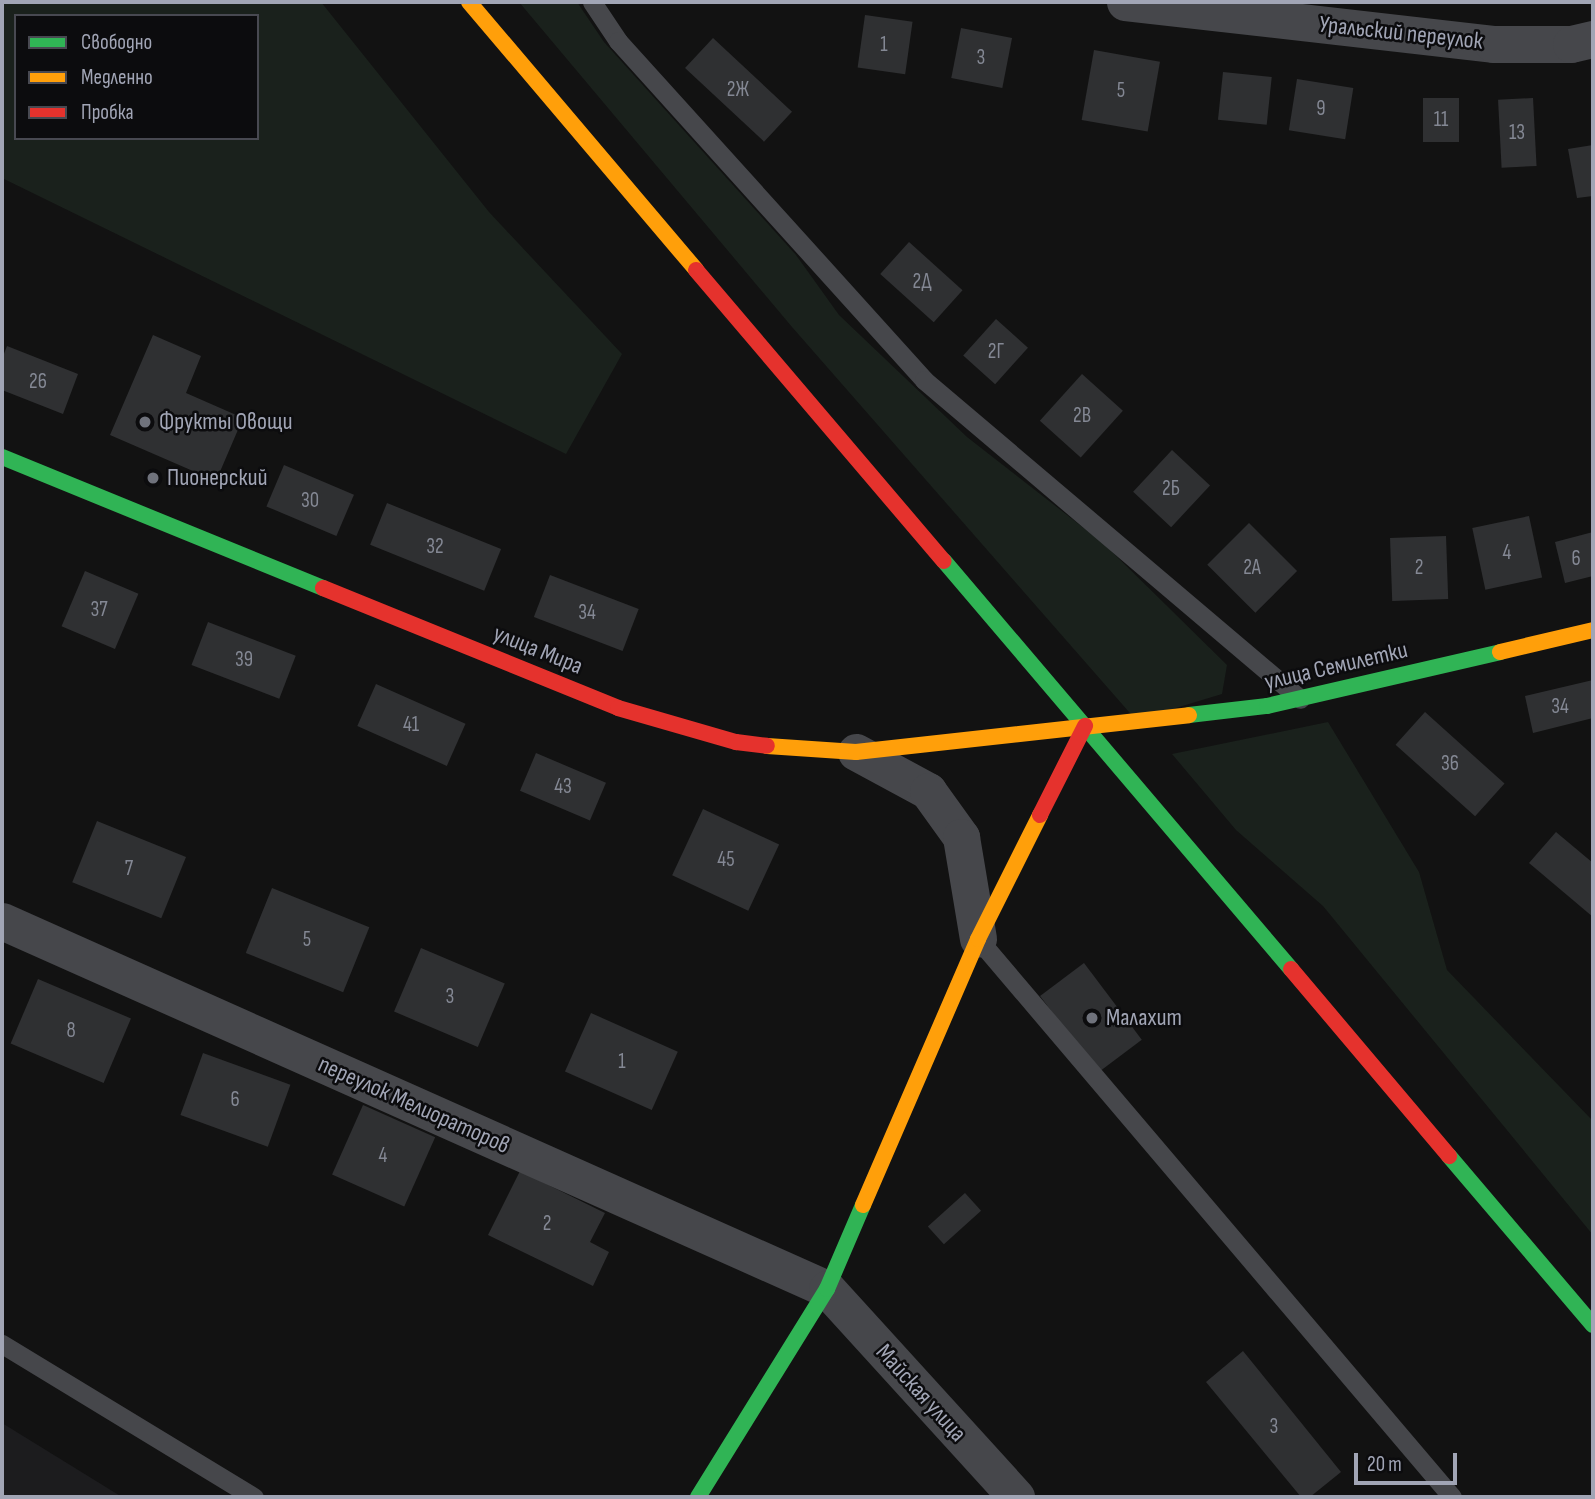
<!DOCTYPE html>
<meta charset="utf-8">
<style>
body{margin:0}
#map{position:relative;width:1595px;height:1499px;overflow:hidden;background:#121212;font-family:"Sofia Sans Condensed",sans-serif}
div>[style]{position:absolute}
.built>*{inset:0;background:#1c1c1e}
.green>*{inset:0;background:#1a211c}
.building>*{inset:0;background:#2f3032;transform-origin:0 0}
.lane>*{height:19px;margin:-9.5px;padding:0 9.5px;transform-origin:9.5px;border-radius:9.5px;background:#46474b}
.street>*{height:37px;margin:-18.5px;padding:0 18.5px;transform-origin:18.5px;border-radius:18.5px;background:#46474b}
.fast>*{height:16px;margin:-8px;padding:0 8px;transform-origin:8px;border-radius:8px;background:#30b455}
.slow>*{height:16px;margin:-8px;padding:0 8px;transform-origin:8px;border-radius:8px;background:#ff9f0a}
.jam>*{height:16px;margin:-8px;padding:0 8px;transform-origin:8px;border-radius:8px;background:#e5322d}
.dots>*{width:19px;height:19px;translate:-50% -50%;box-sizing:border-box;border:4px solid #0c0c0e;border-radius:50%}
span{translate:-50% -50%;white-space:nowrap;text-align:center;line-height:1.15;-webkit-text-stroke:5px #0c0c0e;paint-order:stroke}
.number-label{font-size:21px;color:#848894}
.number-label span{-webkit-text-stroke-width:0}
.street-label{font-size:24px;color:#a1a5b5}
.poi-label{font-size:24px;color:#a1a5b5}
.left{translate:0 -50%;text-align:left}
.frame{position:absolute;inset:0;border:4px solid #a1a5b5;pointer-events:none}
.legend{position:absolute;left:14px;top:14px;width:245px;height:126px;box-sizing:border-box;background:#0c0c0e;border:2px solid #484951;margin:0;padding:9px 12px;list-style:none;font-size:21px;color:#a1a5b5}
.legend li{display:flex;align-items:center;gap:14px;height:35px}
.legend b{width:35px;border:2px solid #484951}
.scale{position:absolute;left:1354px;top:1453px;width:103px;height:32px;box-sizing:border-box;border:4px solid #a1a5b5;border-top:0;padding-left:9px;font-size:21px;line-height:24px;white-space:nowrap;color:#a1a5b5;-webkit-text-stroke:5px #0c0c0e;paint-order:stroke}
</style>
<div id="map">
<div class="built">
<div style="clip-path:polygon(2px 1423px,122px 1497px,2px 1497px)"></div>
</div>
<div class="green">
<div style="clip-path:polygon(evenodd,2px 2px,321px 2px,489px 212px,622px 354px,566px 454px,2px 178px,2px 2px,16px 16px,257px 16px,257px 138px,16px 138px,16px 16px)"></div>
<div style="clip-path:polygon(519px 2px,577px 2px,604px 42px,796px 255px,839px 315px,967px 437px,1103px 543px,1227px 665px,1222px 694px,1136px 720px,792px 327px)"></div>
<div style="clip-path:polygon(1328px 722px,1419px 872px,1447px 970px,1593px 1121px,1593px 1235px,1323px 906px,1236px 830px,1172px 754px)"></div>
</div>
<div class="building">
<div style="left:865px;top:15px;width:48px;height:53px;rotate:8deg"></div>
<div style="left:961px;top:28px;width:52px;height:51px;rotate:11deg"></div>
<div style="left:713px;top:38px;width:108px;height:41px;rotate:43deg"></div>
<div style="left:1094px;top:50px;width:67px;height:71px;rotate:10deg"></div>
<div style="left:1223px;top:72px;width:49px;height:48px;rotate:6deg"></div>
<div style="left:1297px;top:79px;width:57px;height:52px;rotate:9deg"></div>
<div style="left:1423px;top:98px;width:36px;height:44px"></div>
<div style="left:1533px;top:98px;width:68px;height:35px;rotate:87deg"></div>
<div style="clip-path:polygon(1593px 145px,1593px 196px,1577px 198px,1568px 149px)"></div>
<div style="left:909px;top:242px;width:72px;height:43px;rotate:42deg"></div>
<div style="left:996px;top:319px;width:43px;height:49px;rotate:42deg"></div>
<div style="clip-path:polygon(153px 335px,201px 356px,186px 393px,243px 418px,216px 481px,110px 435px)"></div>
<div style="clip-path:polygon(7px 346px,78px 374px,63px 414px,2px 390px,2px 359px)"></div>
<div style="left:1082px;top:374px;width:55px;height:63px;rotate:42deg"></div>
<div style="left:1172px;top:450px;width:52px;height:57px;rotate:43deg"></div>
<div style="left:284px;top:465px;width:76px;height:45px;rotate:23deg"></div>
<div style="left:387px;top:503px;width:123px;height:45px;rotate:22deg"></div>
<div style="left:1529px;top:516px;width:63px;height:58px;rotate:78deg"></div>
<div style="left:1249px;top:523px;width:68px;height:59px;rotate:45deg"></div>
<div style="clip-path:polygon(1593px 532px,1593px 576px,1565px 583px,1555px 542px)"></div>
<div style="left:1446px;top:536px;width:63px;height:56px;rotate:88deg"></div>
<div style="left:85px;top:571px;width:58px;height:60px;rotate:23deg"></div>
<div style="left:550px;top:575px;width:95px;height:45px;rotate:21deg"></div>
<div style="left:208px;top:622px;width:94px;height:46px;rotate:21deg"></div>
<div style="clip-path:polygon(1593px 680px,1593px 718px,1533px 733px,1525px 696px)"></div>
<div style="left:376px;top:684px;width:98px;height:46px;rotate:24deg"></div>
<div style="left:1425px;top:712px;width:107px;height:44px;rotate:42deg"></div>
<div style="left:536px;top:753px;width:76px;height:41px;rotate:23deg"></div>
<div style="left:703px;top:809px;width:84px;height:73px;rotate:25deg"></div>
<div style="left:97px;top:821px;width:96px;height:66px;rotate:22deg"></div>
<div style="clip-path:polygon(1556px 832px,1593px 863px,1593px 917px,1529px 863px)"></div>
<div style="left:272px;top:888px;width:105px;height:70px;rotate:22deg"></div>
<div style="left:421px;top:948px;width:91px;height:69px;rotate:23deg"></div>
<div style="left:1084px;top:963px;width:96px;height:55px;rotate:53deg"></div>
<div style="left:38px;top:979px;width:101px;height:70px;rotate:23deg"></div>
<div style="left:591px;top:1013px;width:95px;height:64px;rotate:24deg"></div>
<div style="left:203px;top:1053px;width:93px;height:66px;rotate:20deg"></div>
<div style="left:363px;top:1105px;width:79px;height:76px;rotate:24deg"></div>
<div style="clip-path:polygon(520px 1171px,605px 1213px,590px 1242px,609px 1252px,593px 1286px,488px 1235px)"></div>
<div style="left:965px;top:1193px;width:24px;height:50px;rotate:48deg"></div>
<div style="clip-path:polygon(1243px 1351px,1341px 1472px,1310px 1497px,1301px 1497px,1206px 1382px)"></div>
</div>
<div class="lane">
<div style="left:592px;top:2px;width:47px;rotate:56.3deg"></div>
<div style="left:618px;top:41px;width:457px;rotate:47.9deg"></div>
<div style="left:924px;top:380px;width:493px;rotate:40.3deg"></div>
<div style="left:978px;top:939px;width:732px;rotate:49.65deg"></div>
<div style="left:2px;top:1344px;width:295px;rotate:31.3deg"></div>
</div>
<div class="street">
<div style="left:1125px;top:2px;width:370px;rotate:6.5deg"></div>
<div style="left:1493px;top:44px;width:78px"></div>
<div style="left:1571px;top:44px;width:23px;rotate:-13deg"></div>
<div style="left:856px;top:752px;width:82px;rotate:28.4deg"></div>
<div style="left:928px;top:791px;width:57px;rotate:54.3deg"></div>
<div style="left:961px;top:837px;width:103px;rotate:80.5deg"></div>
<div style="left:2px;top:921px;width:903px;rotate:24.04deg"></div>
<div style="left:827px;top:1289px;width:281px;rotate:47.7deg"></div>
</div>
<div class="fast">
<div style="left:2px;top:457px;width:347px;rotate:22.2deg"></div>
<div style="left:944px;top:561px;width:536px;rotate:49.62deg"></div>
<div style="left:1189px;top:715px;width:79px;rotate:-6.6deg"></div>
<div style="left:1267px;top:706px;width:239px;rotate:-13deg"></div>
<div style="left:1449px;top:1156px;width:222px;rotate:49.6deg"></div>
<div style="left:698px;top:1497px;width:245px;rotate:-58.2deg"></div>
<div style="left:827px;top:1289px;width:91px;rotate:-66.8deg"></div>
</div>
<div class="slow">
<div style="left:469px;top:2px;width:351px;rotate:49.7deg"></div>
<div style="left:1500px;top:652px;width:96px;rotate:-13.3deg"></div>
<div style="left:767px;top:746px;width:89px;rotate:3.9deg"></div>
<div style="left:856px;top:752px;width:335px;rotate:-6.3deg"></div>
<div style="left:863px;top:1205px;width:290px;rotate:-66.6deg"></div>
<div style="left:978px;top:939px;width:139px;rotate:-63.4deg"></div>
</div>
<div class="jam">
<div style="left:696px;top:270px;width:382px;rotate:49.6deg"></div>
<div style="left:323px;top:588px;width:318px;rotate:22.1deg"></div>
<div style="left:618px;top:708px;width:123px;rotate:16.1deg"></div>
<div style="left:736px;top:742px;width:31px;rotate:7deg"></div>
<div style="left:1040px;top:815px;width:100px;rotate:-63.2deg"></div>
<div style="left:1291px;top:969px;width:245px;rotate:49.8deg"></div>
</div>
<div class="dots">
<div style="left:145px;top:422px;background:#6f727c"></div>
<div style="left:153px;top:478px;background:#6f727c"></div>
<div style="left:1092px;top:1018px;background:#6f727c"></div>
</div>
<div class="number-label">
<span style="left:884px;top:45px">1</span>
<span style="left:981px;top:58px">3</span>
<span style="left:738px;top:90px">2Ж</span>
<span style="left:1121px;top:91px">5</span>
<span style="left:1321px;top:109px">9</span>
<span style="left:1441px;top:120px">11</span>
<span style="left:1517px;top:133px">13</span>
<span style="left:922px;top:282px">2Д</span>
<span style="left:996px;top:352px">2Г</span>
<span style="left:38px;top:382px">26</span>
<span style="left:1082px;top:416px">2В</span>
<span style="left:1171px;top:489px">2Б</span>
<span style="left:310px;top:501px">30</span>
<span style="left:435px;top:547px">32</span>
<span style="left:1507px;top:553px">4</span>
<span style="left:1576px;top:559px">6</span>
<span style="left:1252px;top:568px">2А</span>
<span style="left:1419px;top:568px">2</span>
<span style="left:99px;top:610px">37</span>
<span style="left:587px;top:613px">34</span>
<span style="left:244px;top:660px">39</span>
<span style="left:1560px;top:707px">34</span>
<span style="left:411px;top:725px">41</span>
<span style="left:1450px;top:764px">36</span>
<span style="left:563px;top:787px">43</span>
<span style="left:726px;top:860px">45</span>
<span style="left:129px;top:869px">7</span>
<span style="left:307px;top:940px">5</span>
<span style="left:450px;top:997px">3</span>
<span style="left:71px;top:1031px">8</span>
<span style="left:622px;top:1062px">1</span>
<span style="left:235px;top:1100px">6</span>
<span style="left:383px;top:1156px">4</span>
<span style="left:547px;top:1224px">2</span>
<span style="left:1274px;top:1427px">3</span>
</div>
<div class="street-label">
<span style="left:1401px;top:33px;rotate:6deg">Уральский переулок</span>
<span style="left:538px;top:650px;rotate:22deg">улица Мира</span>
<span style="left:1336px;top:666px;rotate:-13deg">улица Семилетки</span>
<span style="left:414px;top:1105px;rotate:24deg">переулок Мелиораторов</span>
<span style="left:921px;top:1393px;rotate:48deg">Майская улица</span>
</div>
<div class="poi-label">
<span class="left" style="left:159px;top:422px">Фрукты Овощи</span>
<span class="left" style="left:167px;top:478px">Пионерский</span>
<span class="left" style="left:1106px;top:1018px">Малахит</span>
</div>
<div class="frame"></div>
<ul class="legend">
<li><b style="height:9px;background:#30b455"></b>Свободно</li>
<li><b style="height:9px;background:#ff9f0a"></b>Медленно</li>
<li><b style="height:9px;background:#e5322d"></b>Пробка</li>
</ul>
<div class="scale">20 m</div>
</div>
